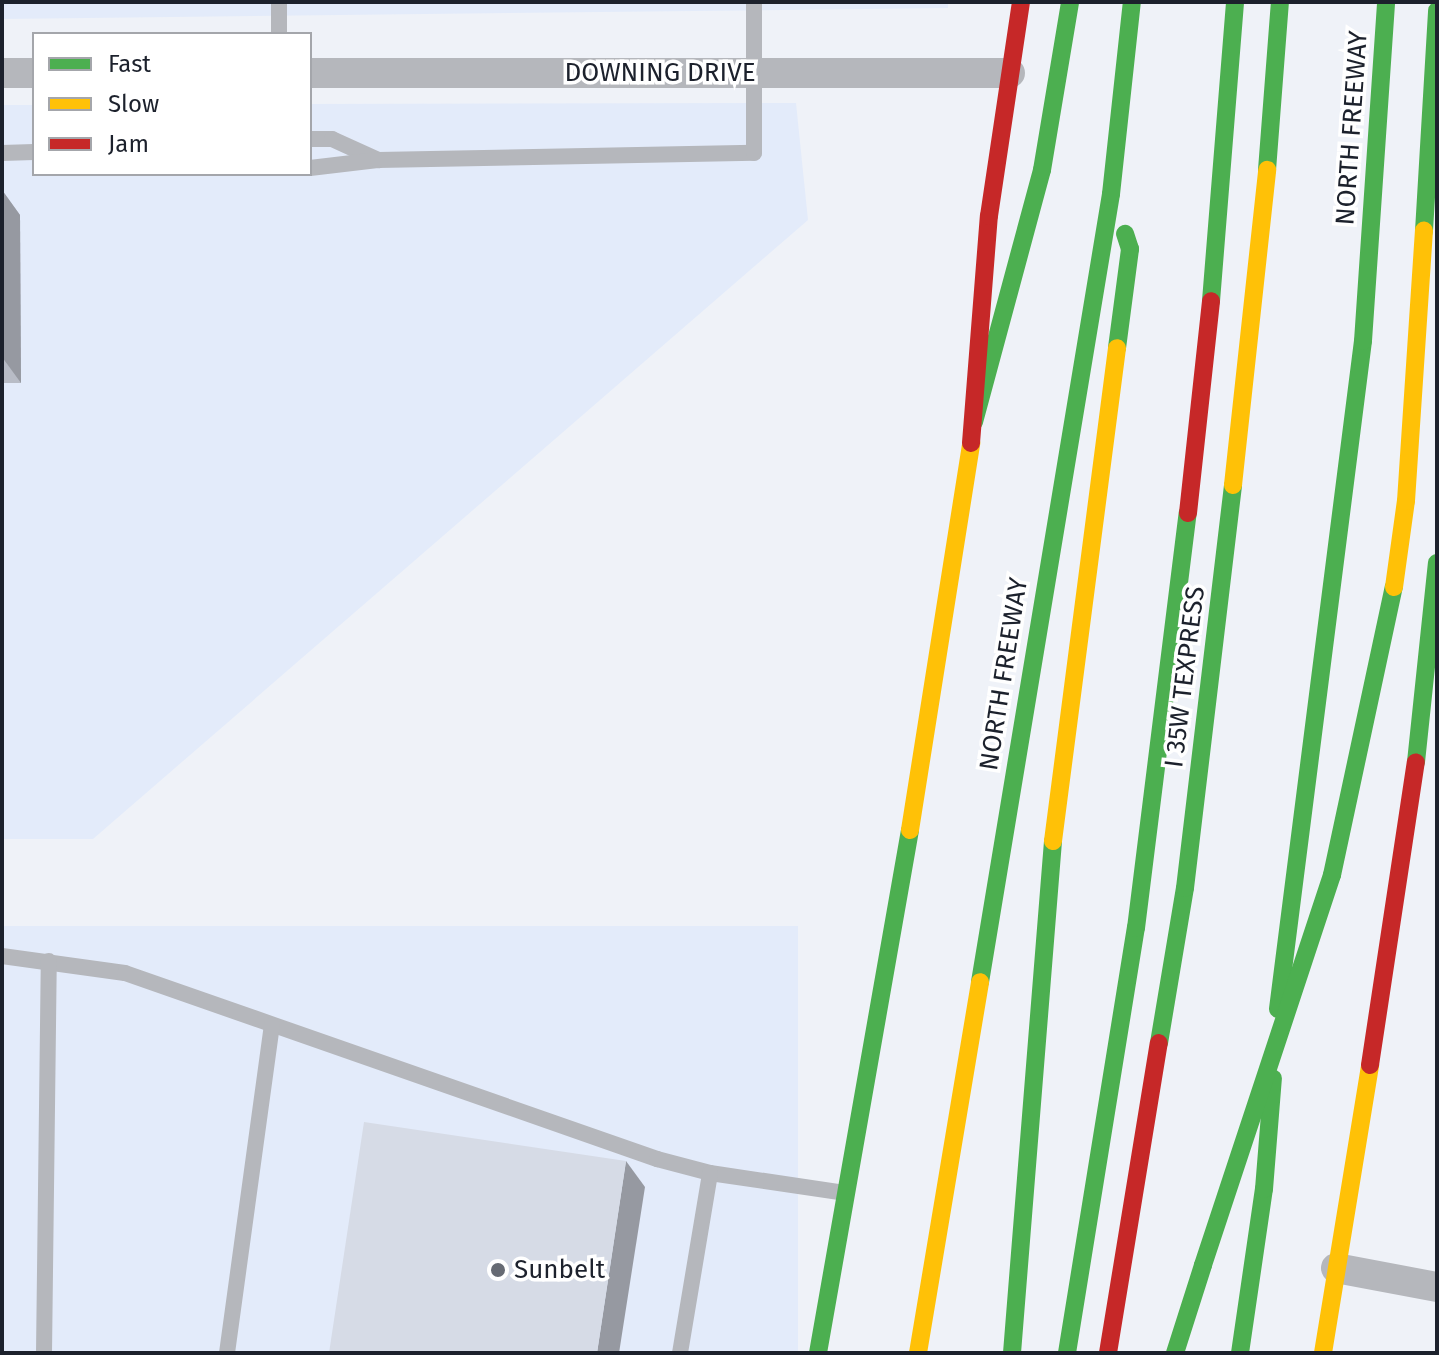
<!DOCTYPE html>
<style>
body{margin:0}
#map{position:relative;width:1439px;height:1355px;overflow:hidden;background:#eff2f8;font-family:"Fira Sans",sans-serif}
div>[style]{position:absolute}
.built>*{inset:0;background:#e3ebfa;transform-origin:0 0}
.lane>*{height:16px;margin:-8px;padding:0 8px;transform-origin:8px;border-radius:8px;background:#b5b7bc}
.street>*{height:30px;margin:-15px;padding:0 15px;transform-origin:15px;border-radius:15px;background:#b5b7bc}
.fast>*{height:18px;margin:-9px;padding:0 9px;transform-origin:9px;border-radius:9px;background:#4caf50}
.slow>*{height:18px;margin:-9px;padding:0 9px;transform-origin:9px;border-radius:9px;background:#ffc107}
.jam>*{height:18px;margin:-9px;padding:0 9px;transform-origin:9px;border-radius:9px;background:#c62828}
.fast-bridge>*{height:18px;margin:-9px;padding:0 9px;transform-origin:9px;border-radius:9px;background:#4caf50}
.slow-bridge>*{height:18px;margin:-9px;padding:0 9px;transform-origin:9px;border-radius:9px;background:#ffc107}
.wall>*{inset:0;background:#b8bcc6}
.shaded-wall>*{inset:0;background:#9699a1}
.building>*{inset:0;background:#d6dbe6}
.dots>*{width:22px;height:22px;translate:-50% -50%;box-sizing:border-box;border:4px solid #fff;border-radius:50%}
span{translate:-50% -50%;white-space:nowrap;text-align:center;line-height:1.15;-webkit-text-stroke:7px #fff;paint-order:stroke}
.street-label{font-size:26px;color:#1c212c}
.poi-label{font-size:26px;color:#1c212c}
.left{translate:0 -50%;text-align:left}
.frame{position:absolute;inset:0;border:4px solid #1c212c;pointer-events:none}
.legend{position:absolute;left:32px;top:32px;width:280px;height:144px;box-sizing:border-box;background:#fff;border:2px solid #a4a6ab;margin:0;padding:10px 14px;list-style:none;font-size:24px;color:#1c212c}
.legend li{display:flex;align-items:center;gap:16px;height:40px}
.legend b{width:40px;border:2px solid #a4a6ab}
</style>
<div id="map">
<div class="built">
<div style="clip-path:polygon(2px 2px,948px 2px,948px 8px,2px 19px)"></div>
<div style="clip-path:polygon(796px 103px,808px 220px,93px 839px,2px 839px,2px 105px,34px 105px,34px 174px,310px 174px,310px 104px)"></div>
<div style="left:2px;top:926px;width:796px;height:427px"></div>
</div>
<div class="lane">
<div style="left:279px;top:2px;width:32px;rotate:90deg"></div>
<div style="left:310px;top:139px;width:22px"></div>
<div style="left:332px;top:139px;width:51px;rotate:24.5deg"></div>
<div style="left:2px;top:153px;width:32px;rotate:-2deg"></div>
<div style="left:310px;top:168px;width:68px;rotate:-6.7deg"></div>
<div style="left:378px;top:160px;width:376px;rotate:-1.1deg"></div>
<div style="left:754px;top:153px;width:151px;rotate:-90deg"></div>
<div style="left:2px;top:956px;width:124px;rotate:7.9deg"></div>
<div style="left:125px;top:973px;width:564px;rotate:19.27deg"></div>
<div style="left:657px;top:1159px;width:55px;rotate:14.8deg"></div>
<div style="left:710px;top:1173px;width:136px;rotate:8.4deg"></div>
<div style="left:44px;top:1353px;width:392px;rotate:-89.3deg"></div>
<div style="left:227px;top:1353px;width:331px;rotate:-82.2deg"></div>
<div style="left:680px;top:1353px;width:182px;rotate:-80.5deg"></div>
</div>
<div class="street">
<div style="left:2px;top:73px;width:32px"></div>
<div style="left:310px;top:73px;width:700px"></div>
<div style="left:1336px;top:1268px;width:103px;rotate:10.7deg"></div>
</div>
<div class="fast">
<div style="left:1267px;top:170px;width:169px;rotate:-85.6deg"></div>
<div style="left:1424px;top:231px;width:221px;rotate:-86.6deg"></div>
<div style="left:1211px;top:301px;width:300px;rotate:-85.4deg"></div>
<div style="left:1117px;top:348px;width:100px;rotate:-82.5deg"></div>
<div style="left:1130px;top:249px;width:16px;rotate:-108deg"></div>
<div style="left:974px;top:422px;width:261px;rotate:-74.9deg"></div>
<div style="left:1042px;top:170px;width:170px;rotate:-80.5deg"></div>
<div style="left:1416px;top:762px;width:200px;rotate:-84deg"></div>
<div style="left:980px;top:982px;width:799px;rotate:-80.56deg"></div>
<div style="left:1111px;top:194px;width:193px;rotate:-83.8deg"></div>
<div style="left:1278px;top:1009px;width:673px;rotate:-82.75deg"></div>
<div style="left:1363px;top:341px;width:340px;rotate:-86.1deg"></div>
<div style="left:1159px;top:1043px;width:157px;rotate:-80.5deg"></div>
<div style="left:1185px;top:888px;width:406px;rotate:-83.2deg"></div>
<div style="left:818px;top:1353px;width:531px;rotate:-80.02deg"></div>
<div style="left:1012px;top:1353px;width:514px;rotate:-85.42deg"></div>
<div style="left:1067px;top:1353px;width:431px;rotate:-80.8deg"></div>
<div style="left:1136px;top:928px;width:418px;rotate:-82.9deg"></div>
<div style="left:1175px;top:1353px;width:92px;rotate:-72.3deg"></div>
<div style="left:1240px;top:1353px;width:166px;rotate:-81.7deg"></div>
<div style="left:1264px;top:1189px;width:111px;rotate:-85.4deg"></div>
</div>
<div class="slow">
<div style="left:1233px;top:485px;width:317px;rotate:-83.8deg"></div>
<div style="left:910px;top:830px;width:392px;rotate:-81deg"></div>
<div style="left:1053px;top:841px;width:497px;rotate:-82.6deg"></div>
<div style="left:918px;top:1353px;width:376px;rotate:-80.5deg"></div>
<div style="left:1323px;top:1353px;width:292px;rotate:-80.7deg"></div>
</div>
<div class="jam">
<div style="left:971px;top:443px;width:228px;rotate:-85.5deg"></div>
<div style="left:989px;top:216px;width:216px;rotate:-81.5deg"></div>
<div style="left:1188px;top:513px;width:213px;rotate:-83.8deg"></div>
<div style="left:1370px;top:1065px;width:306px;rotate:-81.4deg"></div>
<div style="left:1108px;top:1353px;width:314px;rotate:-80.7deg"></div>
</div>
<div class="fast-bridge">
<div style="left:1203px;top:1265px;width:411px;rotate:-71.7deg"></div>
<div style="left:1332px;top:875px;width:295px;rotate:-77.9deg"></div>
</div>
<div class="slow-bridge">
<div style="left:1394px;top:587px;width:87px;rotate:-82.1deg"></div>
<div style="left:1406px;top:501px;width:271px;rotate:-86.2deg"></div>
</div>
<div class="wall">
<div style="clip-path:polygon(2px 190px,20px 215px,21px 383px,2px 383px)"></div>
</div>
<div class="shaded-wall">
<div style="clip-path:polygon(2px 190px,20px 215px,21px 383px,2px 357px)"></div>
<div style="clip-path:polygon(626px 1161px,645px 1187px,619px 1353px,597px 1353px)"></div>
</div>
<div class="building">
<div style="clip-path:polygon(364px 1122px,626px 1161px,597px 1353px,329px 1353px)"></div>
</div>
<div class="dots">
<div style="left:498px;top:1270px;background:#666a73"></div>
</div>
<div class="street-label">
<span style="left:660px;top:73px">DOWNING DRIVE</span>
<span style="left:1352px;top:128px;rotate:-86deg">NORTH FREEWAY</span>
<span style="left:1004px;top:674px;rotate:-81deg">NORTH FREEWAY</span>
<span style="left:1185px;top:677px;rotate:-83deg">I 35W TEXPRESS</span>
</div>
<div class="poi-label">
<span class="left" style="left:514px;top:1270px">Sunbelt</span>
</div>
<div class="frame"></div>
<ul class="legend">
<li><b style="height:10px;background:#4caf50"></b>Fast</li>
<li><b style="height:10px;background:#ffc107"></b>Slow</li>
<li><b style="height:10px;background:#c62828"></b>Jam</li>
</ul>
</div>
